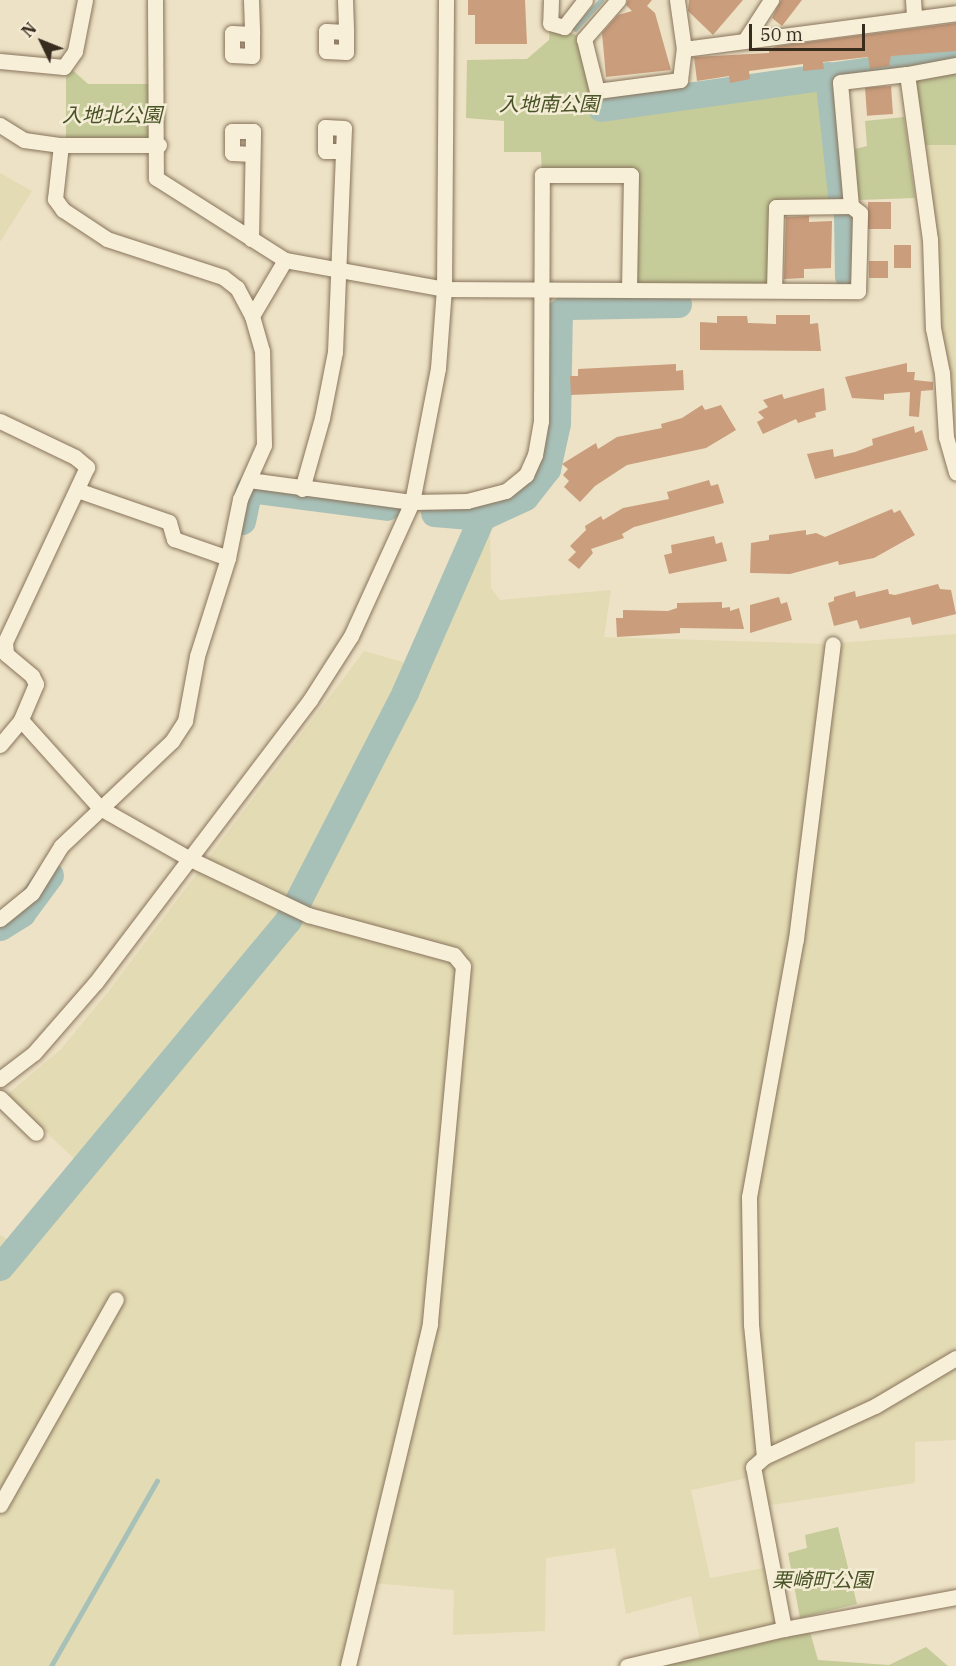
<!DOCTYPE html>
<meta charset="utf-8">
<style>
body{margin:0}
#map{position:relative;width:956px;height:1666px;overflow:hidden;background:#ede2c5;font-family:"IBM Plex Serif","Noto Sans JP",serif}
div>[style]{position:absolute}
.farmland>*{inset:0;background:#e3dbb3}
.green>*{inset:0;background:#c5cb99}
.stream>*{height:4.5px;margin:-2.25px;padding:0 2.25px;transform-origin:2.25px;border-radius:2.25px;background:#a7c1b9}
.river>*{height:27px;margin:-13.5px;padding:0 13.5px;transform-origin:13.5px;border-radius:13.5px;background:#a7c1b9}
.building>*{inset:0;background:#ca9d7c;transform-origin:0 0}
.roads{filter:drop-shadow(0 0 2px #88745c) drop-shadow(0 0 2px #88745c)}
.minor>*{height:15px;margin:-7.5px;padding:0 7.5px;transform-origin:7.5px;border-radius:7.5px;background:#f8efd9}
span{translate:-50% -50%;white-space:nowrap;text-align:center;line-height:1.15;-webkit-text-stroke:5px #f5ecd5;paint-order:stroke}
.park-label{font-size:20px;color:#485426;font-style:italic}
.north{position:absolute;left:12px;top:12px;width:60px;height:60px;-webkit-text-stroke:4px #f5ecd5;paint-order:stroke;rotate:313deg;font-size:16px;font-weight:700;line-height:24px;text-align:center;color:#382c1f}
.north::after{content:'';display:block;margin:auto;width:21px;height:27px;background:#382c1f;clip-path:polygon(50% 0,100% 100%,50% 72%,0 100%)}
.scale{position:absolute;left:749px;top:24px;width:116px;height:27px;box-sizing:border-box;border:3px solid #382c1f;border-top:0;padding-left:8px;font-size:18px;line-height:21px;white-space:nowrap;color:#382c1f;-webkit-text-stroke:4px #f5ecd5;paint-order:stroke}
</style>
<div id="map">
<div class="farmland">
<div style="clip-path:polygon(923px 145px,956px 145px,956px 457px,936px 317px)"></div>
<div style="clip-path:polygon(0 173px,32px 191px,0 242px)"></div>
<div style="clip-path:polygon(483px 526px,490px 527px,491px 588px,500px 600px,611px 590px,604px 637px,825px 644px,956px 634px,956px 1440px,915px 1442px,915px 1483px,765px 1506px,757px 1476px,691px 1490px,710px 1578px,769px 1567px,781px 1627px,701px 1647px,691px 1596px,626px 1614px,615px 1548px,546px 1558px,545px 1631px,453px 1635px,454px 1590px,361px 1582px,343px 1666px,0 1666px,0 1235px,21px 1247px,86px 1170px,7px 1095px,61px 1049px,108px 992px,364px 651px,420px 667px)"></div>
</div>
<div class="green">
<div style="clip-path:polygon(550px 23px,584px 39px,597px 91px,597px 113px,821px 84px,835px 206px,776px 208px,774px 290px,629px 290px,630px 175px,542px 175px,541px 152px,504px 152px,504px 121px,466px 118px,467px 60px,527px 59px,549px 40px)"></div>
<div style="clip-path:polygon(66px 64px,88px 84px,157px 84px,159px 145px,66px 145px)"></div>
<div style="clip-path:polygon(956px 70px,956px 145px,923px 145px,915px 78px)"></div>
<div style="clip-path:polygon(904px 117px,915px 198px,858px 200px,855px 149px,867px 146px,865px 121px)"></div>
<div style="clip-path:polygon(838px 1527px,857px 1604px,800px 1618px,788px 1553px,807px 1548px,805px 1535px)"></div>
<div style="clip-path:polygon(810px 1632px,818px 1660px,889px 1665px,926px 1647px,948px 1666px,663px 1666px)"></div>
</div>
<div class="stream">
<div style="left:575px;top:29px;width:39px;rotate:-48deg"></div>
<div style="left:51px;top:1666px;width:213px;rotate:-60.2deg"></div>
</div>
<div class="river">
<div style="left:828px;top:75px;width:121px;rotate:83.8deg"></div>
<div style="left:601px;top:108px;width:359px;rotate:-8deg"></div>
<div style="left:847px;top:213px;width:63px;rotate:89.1deg"></div>
<div style="left:434px;top:513px;width:48px;rotate:4.8deg"></div>
<div style="left:242px;top:521px;width:33px;rotate:-78deg"></div>
<div style="left:249px;top:489px;width:139px;rotate:7.4deg"></div>
<div style="left:0;top:927px;width:26px;rotate:-32deg"></div>
<div style="left:22px;top:913px;width:47px;rotate:-53.6deg"></div>
<div style="left:0;top:1267px;width:451px;rotate:-50.3deg"></div>
<div style="left:288px;top:920px;width:256px;rotate:-62.8deg"></div>
<div style="left:405px;top:692px;width:191px;rotate:-66.3deg"></div>
<div style="left:482px;top:517px;width:47px;rotate:-24.9deg"></div>
<div style="left:525px;top:497px;width:36px;rotate:-52deg"></div>
<div style="left:547px;top:469px;width:47px;rotate:-77.7deg"></div>
<div style="left:557px;top:423px;width:110px;rotate:-89deg"></div>
<div style="left:559px;top:313px;width:11px;rotate:-38deg"></div>
<div style="left:568px;top:306px;width:110px;rotate:-1deg"></div>
</div>
<div class="building">
<div style="clip-path:polygon(468px 0,525px 0,527px 44px,475px 44px,475px 15px,468px 15px)"></div>
<div style="clip-path:polygon(628px 0,652px 0,647px 6px,655px 13px,671px 70px,606px 77px,602px 33px,618px 15px,632px 11px,626px 5px)"></div>
<div style="clip-path:polygon(689px 0,743px 0,713px 35px,688px 11px)"></div>
<div style="clip-path:polygon(781px 0,802px 0,782px 26px,772px 18px)"></div>
<div style="clip-path:polygon(956px 23px,956px 51px,891px 56px,889px 66px,870px 69px,868px 57px,823px 62px,824px 69px,803px 71px,803px 64px,749px 71px,750px 79px,730px 83px,729px 76px,697px 81px,694px 57px,769px 53px,769px 49px,778px 46px)"></div>
<div style="left:891px;top:86px;width:28px;height:26px;rotate:86deg"></div>
<div style="left:891px;top:202px;width:27px;height:23px;rotate:90deg"></div>
<div style="clip-path:polygon(809px 216px,809px 222px,832px 221px,831px 268px,804px 269px,804px 278px,784px 279px,786px 217px)"></div>
<div style="left:894px;top:245px;width:17px;height:23px"></div>
<div style="left:869px;top:261px;width:19px;height:17px"></div>
<div style="clip-path:polygon(776px 315px,810px 315px,810px 324px,818px 323px,821px 351px,700px 350px,700px 322px,717px 323px,717px 316px,747px 316px,748px 323px,776px 324px)"></div>
<div style="clip-path:polygon(907px 363px,907px 372px,915px 372px,914px 380px,933px 382px,933px 390px,921px 391px,919px 417px,909px 416px,910px 392px,884px 394px,884px 400px,852px 398px,845px 377px)"></div>
<div style="clip-path:polygon(676px 364px,676px 371px,683px 370px,684px 390px,571px 395px,570px 376px,578px 376px,578px 369px)"></div>
<div style="clip-path:polygon(824px 388px,826px 410px,815px 413px,816px 417px,798px 423px,796px 419px,763px 434px,757px 422px,764px 418px,758px 412px,768px 407px,763px 400px,782px 394px,784px 399px)"></div>
<div style="clip-path:polygon(702px 405px,705px 410px,721px 405px,736px 430px,706px 448px,627px 465px,595px 486px,580px 502px,564px 487px,569px 481px,563px 475px,568px 469px,562px 464px,596px 443px,598px 449px,617px 437px,662px 428px,661px 424px,682px 418px)"></div>
<div style="clip-path:polygon(914px 426px,915px 433px,922px 430px,928px 450px,815px 479px,807px 454px,833px 449px,834px 457px,855px 452px,873px 445px,872px 439px)"></div>
<div style="clip-path:polygon(709px 480px,711px 486px,718px 484px,724px 503px,634px 527px,622px 534px,624px 538px,591px 549px,593px 553px,579px 569px,568px 560px,576px 552px,570px 546px,586px 530px,585px 526px,601px 516px,603px 520px,623px 508px,669px 499px,667px 492px)"></div>
<div style="clip-path:polygon(892px 509px,894px 513px,900px 510px,915px 535px,874px 558px,839px 565px,838px 561px,790px 574px,750px 573px,751px 543px,769px 540px,769px 535px,806px 530px,806px 535px,816px 533px,825px 537px)"></div>
<div style="clip-path:polygon(714px 536px,716px 544px,722px 542px,727px 561px,669px 574px,664px 555px,672px 553px,671px 545px)"></div>
<div style="clip-path:polygon(938px 584px,940px 589px,951px 590px,956px 614px,912px 625px,910px 617px,860px 629px,857px 620px,834px 626px,828px 603px,834px 601px,834px 597px,855px 591px,856px 597px,888px 589px,889px 594px,895px 595px)"></div>
<div style="clip-path:polygon(779px 597px,781px 604px,787px 602px,792px 620px,750px 633px,750px 605px)"></div>
<div style="clip-path:polygon(722px 602px,722px 608px,730px 607px,730px 611px,739px 608px,744px 629px,680px 628px,680px 633px,617px 637px,616px 618px,623px 618px,623px 610px,668px 611px,677px 608px,677px 603px)"></div>
</div>
<div class="roads">
<div class="minor">
<div style="left:155px;top:0;width:178px;rotate:89.7deg"></div>
<div style="left:156px;top:178px;width:153px;rotate:32.4deg"></div>
<div style="left:285px;top:260px;width:162px;rotate:10.3deg"></div>
<div style="left:444px;top:289px;width:414px;rotate:0.3deg"></div>
<div style="left:858px;top:291px;width:78px;rotate:-88.5deg"></div>
<div style="left:860px;top:213px;width:11px;rotate:-142deg"></div>
<div style="left:251px;top:0;width:34px;rotate:88deg"></div>
<div style="left:252px;top:34px;width:22px;rotate:90deg"></div>
<div style="left:252px;top:56px;width:20px;rotate:-177deg"></div>
<div style="left:232px;top:55px;width:22px;rotate:-90deg"></div>
<div style="left:232px;top:33px;width:20px;rotate:3deg"></div>
<div style="left:345px;top:0;width:32px;rotate:88deg"></div>
<div style="left:346px;top:32px;width:20px;rotate:90deg"></div>
<div style="left:346px;top:52px;width:20px;rotate:-177deg"></div>
<div style="left:326px;top:51px;width:20px;rotate:-90deg"></div>
<div style="left:326px;top:31px;width:20px;rotate:3deg"></div>
<div style="left:551px;top:0;width:23px;rotate:92deg"></div>
<div style="left:550px;top:23px;width:15px;rotate:16deg"></div>
<div style="left:564px;top:27px;width:34px;rotate:-52deg"></div>
<div style="left:618px;top:0;width:52px;rotate:131.1deg"></div>
<div style="left:584px;top:39px;width:54px;rotate:76deg"></div>
<div style="left:597px;top:91px;width:84px;rotate:-7.5deg"></div>
<div style="left:680px;top:80px;width:31px;rotate:-83deg"></div>
<div style="left:677px;top:0;width:49px;rotate:81.9deg"></div>
<div style="left:684px;top:49px;width:274px;rotate:-7.5deg"></div>
<div style="left:913px;top:0;width:16px;rotate:86deg"></div>
<div style="left:745px;top:40px;width:48px;rotate:-57deg"></div>
<div style="left:0;top:61px;width:64px;rotate:5.4deg"></div>
<div style="left:64px;top:67px;width:19px;rotate:-55deg"></div>
<div style="left:75px;top:51px;width:52px;rotate:-78.9deg"></div>
<div style="left:956px;top:65px;width:50px;rotate:169.6deg"></div>
<div style="left:907px;top:74px;width:167px;rotate:82.1deg"></div>
<div style="left:930px;top:239px;width:89px;rotate:88.1deg"></div>
<div style="left:933px;top:328px;width:46px;rotate:78.7deg"></div>
<div style="left:942px;top:373px;width:64px;rotate:86.4deg"></div>
<div style="left:946px;top:437px;width:37px;rotate:74deg"></div>
<div style="left:0;top:125px;width:28px;rotate:32deg"></div>
<div style="left:24px;top:140px;width:37px;rotate:8deg"></div>
<div style="left:61px;top:145px;width:98px"></div>
<div style="left:251px;top:239px;width:108px;rotate:-88.9deg"></div>
<div style="left:253px;top:131px;width:21px;rotate:180deg"></div>
<div style="left:232px;top:131px;width:22px;rotate:90deg"></div>
<div style="left:232px;top:153px;width:20px;rotate:3deg"></div>
<div style="left:774px;top:290px;width:83px;rotate:-88.6deg"></div>
<div style="left:776px;top:207px;width:75px;rotate:-0.8deg"></div>
<div style="left:851px;top:206px;width:124px;rotate:-95.1deg"></div>
<div style="left:840px;top:82px;width:67px;rotate:-6.8deg"></div>
<div style="left:252px;top:316px;width:65px;rotate:-59.5deg"></div>
<div style="left:0;top:421px;width:83px;rotate:25.6deg"></div>
<div style="left:75px;top:457px;width:16px;rotate:40deg"></div>
<div style="left:87px;top:467px;width:193px;rotate:115.1deg"></div>
<div style="left:5px;top:642px;width:12px;rotate:85deg"></div>
<div style="left:6px;top:654px;width:34px;rotate:40deg"></div>
<div style="left:32px;top:676px;width:9px;rotate:63deg"></div>
<div style="left:36px;top:684px;width:39px;rotate:113deg"></div>
<div style="left:21px;top:720px;width:118px;rotate:48.1deg"></div>
<div style="left:100px;top:808px;width:101px;rotate:29.6deg"></div>
<div style="left:188px;top:858px;width:133px;rotate:25.4deg"></div>
<div style="left:308px;top:915px;width:151px;rotate:15.3deg"></div>
<div style="left:454px;top:955px;width:14px;rotate:51deg"></div>
<div style="left:463px;top:966px;width:360px;rotate:95.3deg"></div>
<div style="left:430px;top:1324px;width:352px;rotate:103.5deg"></div>
<div style="left:249px;top:480px;width:164px;rotate:7.7deg"></div>
<div style="left:412px;top:502px;width:55px;rotate:-1deg"></div>
<div style="left:467px;top:501px;width:40px;rotate:-14.4deg"></div>
<div style="left:506px;top:491px;width:26px;rotate:-39deg"></div>
<div style="left:526px;top:475px;width:22px;rotate:-66deg"></div>
<div style="left:535px;top:455px;width:35px;rotate:-80deg"></div>
<div style="left:541px;top:421px;width:246px;rotate:-89.8deg"></div>
<div style="left:542px;top:175px;width:89px"></div>
<div style="left:631px;top:175px;width:115px;rotate:91deg"></div>
<div style="left:302px;top:489px;width:74px;rotate:-74.3deg"></div>
<div style="left:322px;top:418px;width:67px;rotate:-78.9deg"></div>
<div style="left:335px;top:352px;width:224px;rotate:-87.7deg"></div>
<div style="left:344px;top:128px;width:19px;rotate:-177deg"></div>
<div style="left:325px;top:127px;width:24px;rotate:90deg"></div>
<div style="left:325px;top:151px;width:18px"></div>
<div style="left:80px;top:491px;width:94px;rotate:19.2deg"></div>
<div style="left:169px;top:522px;width:18px;rotate:74deg"></div>
<div style="left:174px;top:539px;width:57px;rotate:19.4deg"></div>
<div style="left:0;top:745px;width:33px;rotate:-50deg"></div>
<div style="left:0;top:919px;width:41px;rotate:-39.1deg"></div>
<div style="left:32px;top:893px;width:55px;rotate:-58.3deg"></div>
<div style="left:61px;top:846px;width:153px;rotate:-43.4deg"></div>
<div style="left:172px;top:741px;width:24px;rotate:-57deg"></div>
<div style="left:185px;top:721px;width:66px;rotate:-79.5deg"></div>
<div style="left:197px;top:656px;width:103px;rotate:-72.4deg"></div>
<div style="left:228px;top:558px;width:60px;rotate:-78.5deg"></div>
<div style="left:240px;top:499px;width:59px;rotate:-66deg"></div>
<div style="left:264px;top:445px;width:94px;rotate:-91.2deg"></div>
<div style="left:262px;top:351px;width:36px;rotate:-106deg"></div>
<div style="left:252px;top:316px;width:32px;rotate:-118deg"></div>
<div style="left:237px;top:288px;width:18px;rotate:-142deg"></div>
<div style="left:223px;top:277px;width:122px;rotate:-161.9deg"></div>
<div style="left:107px;top:239px;width:53px;rotate:-146.6deg"></div>
<div style="left:63px;top:210px;width:14px;rotate:-126deg"></div>
<div style="left:55px;top:199px;width:54px;rotate:-83.7deg"></div>
<div style="left:0;top:1079px;width:43px;rotate:-37.4deg"></div>
<div style="left:34px;top:1053px;width:94px;rotate:-48.9deg"></div>
<div style="left:96px;top:982px;width:354px;rotate:-52.8deg"></div>
<div style="left:310px;top:700px;width:76px;rotate:-57.4deg"></div>
<div style="left:351px;top:636px;width:147px;rotate:-65.5deg"></div>
<div style="left:412px;top:502px;width:136px;rotate:-79deg"></div>
<div style="left:438px;top:368px;width:79px;rotate:-85.7deg"></div>
<div style="left:444px;top:289px;width:289px;rotate:-89.6deg"></div>
<div style="left:0;top:1098px;width:50px;rotate:44.2deg"></div>
<div style="left:764px;top:1457px;width:133px;rotate:-95.6deg"></div>
<div style="left:751px;top:1325px;width:128px;rotate:-90.9deg"></div>
<div style="left:749px;top:1197px;width:262px;rotate:-79.7deg"></div>
<div style="left:796px;top:939px;width:297px;rotate:-82.9deg"></div>
<div style="left:0;top:1505px;width:236px;rotate:-60.6deg"></div>
<div style="left:784px;top:1629px;width:165px;rotate:-100.8deg"></div>
<div style="left:753px;top:1467px;width:15px;rotate:-42deg"></div>
<div style="left:764px;top:1457px;width:122px;rotate:-24.7deg"></div>
<div style="left:875px;top:1406px;width:94px;rotate:-30.7deg"></div>
<div style="left:627px;top:1666px;width:161px;rotate:-13.3deg"></div>
<div style="left:784px;top:1629px;width:175px;rotate:-10.5deg"></div>
</div>
</div>
<div class="park-label">
<span style="left:549px;top:103px">入地南公園</span>
<span style="left:112px;top:114px">入地北公園</span>
<span style="left:822px;top:1579px">栗崎町公園</span>
</div>
<div class="north">N</div>
<div class="scale">50 m</div>
</div>
